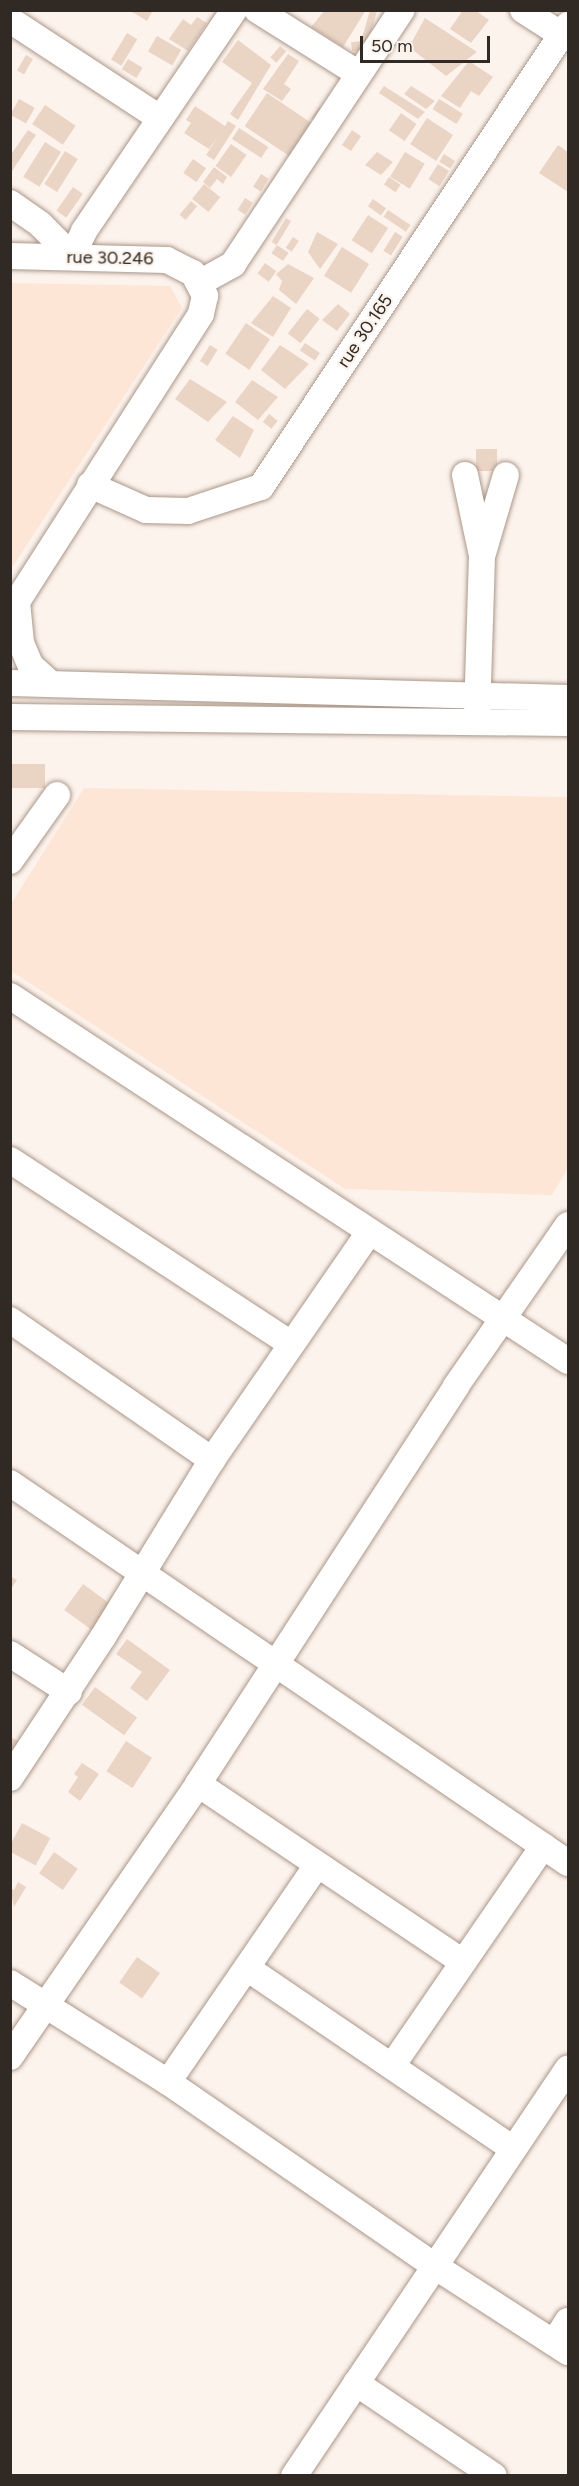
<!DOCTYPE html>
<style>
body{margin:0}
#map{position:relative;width:579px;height:2486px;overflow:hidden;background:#fcf3ec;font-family:Figtree,sans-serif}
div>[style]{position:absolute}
.built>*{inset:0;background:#fde6d5}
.building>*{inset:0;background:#ead5c5;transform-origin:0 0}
.roads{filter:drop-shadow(0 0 2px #ab9788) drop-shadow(0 0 2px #ab9788)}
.minor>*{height:26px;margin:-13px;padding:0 13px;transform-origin:13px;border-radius:13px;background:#fff}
span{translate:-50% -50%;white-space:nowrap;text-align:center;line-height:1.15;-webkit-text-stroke:4.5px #fcf3ec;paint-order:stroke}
.street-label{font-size:18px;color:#312923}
.frame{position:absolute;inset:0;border:12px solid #312923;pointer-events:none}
.scale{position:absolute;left:360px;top:36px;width:130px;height:27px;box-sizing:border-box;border:3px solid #312923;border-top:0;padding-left:8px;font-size:18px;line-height:21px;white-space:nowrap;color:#312923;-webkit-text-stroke:4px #fcf3ec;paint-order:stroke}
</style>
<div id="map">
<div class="built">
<div style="clip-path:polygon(11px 283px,170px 286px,182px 308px,11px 569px)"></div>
<div style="clip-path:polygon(84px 788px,568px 797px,568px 1168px,552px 1195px,345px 1189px,11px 971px,11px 904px)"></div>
</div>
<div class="building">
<div style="clip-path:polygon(129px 10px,153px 10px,147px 21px)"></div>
<div style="clip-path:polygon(325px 10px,366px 10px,343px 47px,311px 27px)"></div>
<div style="left:370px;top:10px;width:7px;height:33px;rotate:16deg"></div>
<div style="clip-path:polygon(463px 10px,475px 10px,489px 20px,471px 43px,450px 29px)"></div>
<div style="clip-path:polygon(197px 17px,207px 23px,188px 51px,169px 39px,183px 19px,191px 25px)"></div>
<div style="clip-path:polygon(425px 18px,477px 52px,446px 76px,409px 47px)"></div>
<div style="left:127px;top:33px;width:12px;height:31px;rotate:31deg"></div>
<div style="left:157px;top:36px;width:28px;height:18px;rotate:30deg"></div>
<div style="clip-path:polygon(238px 40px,271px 65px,238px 120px,230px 114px,252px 83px,222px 62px)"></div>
<div style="left:363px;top:41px;width:9px;height:12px;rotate:84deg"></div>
<div style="left:280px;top:46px;width:8px;height:15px;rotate:40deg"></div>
<div style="clip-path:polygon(288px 54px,299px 61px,284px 84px,291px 89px,282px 101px,263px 89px)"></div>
<div style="left:26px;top:55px;width:8px;height:18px;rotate:30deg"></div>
<div style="left:128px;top:59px;width:17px;height:12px;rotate:31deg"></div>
<div style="clip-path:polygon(469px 61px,493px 77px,479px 96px,471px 91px,460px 108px,441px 96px)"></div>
<div style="clip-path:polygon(384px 86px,425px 112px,418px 119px,379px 93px)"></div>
<div style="clip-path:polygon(411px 86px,435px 101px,426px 109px,404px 94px)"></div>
<div style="left:267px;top:93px;width:54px;height:40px;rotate:34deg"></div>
<div style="left:19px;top:99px;width:18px;height:18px;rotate:29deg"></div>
<div style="left:439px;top:99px;width:28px;height:12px;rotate:32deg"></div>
<div style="left:45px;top:105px;width:37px;height:23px;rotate:34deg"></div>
<div style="clip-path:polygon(195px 106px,225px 126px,228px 121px,236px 126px,214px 160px,206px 155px,219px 135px,209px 149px,184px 133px,191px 123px,186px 120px)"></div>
<div style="left:319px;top:107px;width:7px;height:14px;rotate:34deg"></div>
<div style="left:401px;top:113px;width:19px;height:21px;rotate:35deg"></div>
<div style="left:427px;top:118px;width:31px;height:31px;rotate:33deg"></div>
<div style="left:239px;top:128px;width:35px;height:13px;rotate:33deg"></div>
<div style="clip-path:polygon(28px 130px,36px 135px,12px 171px,10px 156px)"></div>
<div style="left:352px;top:130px;width:11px;height:18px;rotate:34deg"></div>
<div style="left:45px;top:142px;width:19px;height:41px;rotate:32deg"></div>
<div style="left:231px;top:144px;width:19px;height:27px;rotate:35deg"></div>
<div style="clip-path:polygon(558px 145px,568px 152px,568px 192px,539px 173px)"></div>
<div style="left:65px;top:151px;width:15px;height:39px;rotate:32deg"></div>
<div style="clip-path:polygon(377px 152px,393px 162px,381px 175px,365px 165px)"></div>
<div style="left:405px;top:152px;width:23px;height:29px;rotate:31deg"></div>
<div style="left:444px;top:154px;width:13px;height:9px;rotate:32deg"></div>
<div style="left:193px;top:159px;width:16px;height:17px;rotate:35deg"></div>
<div style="left:438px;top:164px;width:13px;height:18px;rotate:32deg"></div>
<div style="clip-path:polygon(214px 167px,227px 177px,223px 184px,217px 179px,210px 188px,203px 182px)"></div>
<div style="left:261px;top:174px;width:9px;height:15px;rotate:32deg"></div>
<div style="left:389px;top:177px;width:14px;height:9px;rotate:34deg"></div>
<div style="left:204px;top:184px;width:21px;height:19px;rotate:39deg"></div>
<div style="left:73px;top:187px;width:12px;height:29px;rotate:35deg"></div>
<div style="left:245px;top:198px;width:9px;height:14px;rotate:32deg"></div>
<div style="left:373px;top:199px;width:16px;height:9px;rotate:35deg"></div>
<div style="left:191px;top:201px;width:8px;height:18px;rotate:40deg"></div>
<div style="left:388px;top:210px;width:27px;height:8px;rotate:34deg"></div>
<div style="left:368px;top:215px;width:24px;height:30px;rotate:33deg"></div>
<div style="left:286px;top:218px;width:6px;height:28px;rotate:31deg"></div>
<div style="clip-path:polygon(317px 232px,338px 244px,320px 269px,308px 252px)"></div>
<div style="left:395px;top:232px;width:9px;height:22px;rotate:32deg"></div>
<div style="left:293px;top:237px;width:7px;height:13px;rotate:34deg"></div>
<div style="left:277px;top:245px;width:14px;height:10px;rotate:34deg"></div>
<div style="left:342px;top:247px;width:32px;height:34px;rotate:32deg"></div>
<div style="left:265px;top:263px;width:14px;height:13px;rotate:36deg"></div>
<div style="clip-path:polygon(288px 264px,314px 278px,296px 304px,279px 290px,282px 281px,276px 274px)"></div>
<div style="clip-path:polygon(273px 296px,291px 308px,273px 337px,251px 323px)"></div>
<div style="clip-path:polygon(338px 304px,350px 314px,337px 331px,322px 320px)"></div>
<div style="left:307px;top:309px;width:16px;height:31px;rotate:38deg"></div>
<div style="left:246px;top:323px;width:29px;height:37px;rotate:34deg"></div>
<div style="left:305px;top:343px;width:18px;height:9px;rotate:34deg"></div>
<div style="left:210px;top:345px;width:9px;height:19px;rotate:32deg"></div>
<div style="clip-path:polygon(280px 345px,309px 364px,285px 389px,261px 370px)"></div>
<div style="clip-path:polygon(190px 379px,227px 402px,208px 422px,175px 399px)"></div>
<div style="clip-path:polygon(252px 380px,278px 397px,258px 420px,235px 402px)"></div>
<div style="left:269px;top:414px;width:11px;height:10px;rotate:38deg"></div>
<div style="clip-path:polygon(233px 416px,254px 430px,240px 458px,215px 440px)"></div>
<div style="left:476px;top:449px;width:21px;height:22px"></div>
<div style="left:10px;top:764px;width:35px;height:24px"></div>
<div style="clip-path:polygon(10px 1576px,17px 1580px,10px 1590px)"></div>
<div style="left:83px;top:1584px;width:36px;height:32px;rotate:36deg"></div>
<div style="clip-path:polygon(127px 1639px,170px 1670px,147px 1701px,130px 1688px,142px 1672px,116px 1654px)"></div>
<div style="left:95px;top:1687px;width:52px;height:22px;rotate:36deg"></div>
<div style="clip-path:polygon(10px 1737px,20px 1742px,10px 1756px)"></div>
<div style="left:126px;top:1741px;width:31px;height:36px;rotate:33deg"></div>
<div style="clip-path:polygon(82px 1763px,99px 1774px,80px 1801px,68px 1792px,78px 1777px,74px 1774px)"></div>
<div style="left:22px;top:1823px;width:32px;height:31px;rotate:28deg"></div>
<div style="left:54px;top:1852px;width:29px;height:26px;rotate:35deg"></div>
<div style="clip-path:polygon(18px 1882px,26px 1887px,14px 1907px,10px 1888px,14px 1890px)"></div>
<div style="left:137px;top:1957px;width:28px;height:31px;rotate:35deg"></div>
</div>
<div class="roads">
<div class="minor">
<div style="left:257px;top:10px;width:120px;rotate:32.1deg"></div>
<div style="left:523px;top:10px;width:46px;rotate:32.7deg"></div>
<div style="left:10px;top:20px;width:179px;rotate:33.2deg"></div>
<div style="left:10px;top:203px;width:37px;rotate:35deg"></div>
<div style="left:40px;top:224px;width:45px;rotate:45deg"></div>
<div style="left:72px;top:256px;width:28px;rotate:-64deg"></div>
<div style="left:84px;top:231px;width:267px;rotate:-55.8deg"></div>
<div style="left:10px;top:256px;width:157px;rotate:1.5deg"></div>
<div style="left:167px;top:260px;width:29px;rotate:27deg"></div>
<div style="left:193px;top:273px;width:26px;rotate:62deg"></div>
<div style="left:205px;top:296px;width:18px;rotate:103deg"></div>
<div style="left:201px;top:314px;width:355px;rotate:122.6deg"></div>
<div style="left:201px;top:282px;width:37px;rotate:-29deg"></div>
<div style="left:233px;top:264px;width:305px;rotate:-56.4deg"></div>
<div style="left:465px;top:475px;width:83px;rotate:78.1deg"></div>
<div style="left:482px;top:556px;width:157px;rotate:91.8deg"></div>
<div style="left:90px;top:485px;width:61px;rotate:24.1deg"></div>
<div style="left:146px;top:510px;width:42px;rotate:1.4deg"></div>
<div style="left:188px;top:511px;width:77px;rotate:-18.2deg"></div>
<div style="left:261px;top:487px;width:555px;rotate:-56.4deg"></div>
<div style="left:483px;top:553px;width:81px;rotate:-73.6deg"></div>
<div style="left:17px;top:602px;width:41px;rotate:84.4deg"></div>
<div style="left:21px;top:643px;width:25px;rotate:67deg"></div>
<div style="left:31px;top:666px;width:27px;rotate:42deg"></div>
<div style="left:10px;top:683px;width:558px;rotate:1.54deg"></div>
<div style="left:10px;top:717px;width:558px;rotate:0.62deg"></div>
<div style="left:10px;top:861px;width:81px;rotate:-54.5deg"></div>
<div style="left:10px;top:996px;width:667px;rotate:33.19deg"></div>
<div style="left:10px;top:1160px;width:334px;rotate:33.2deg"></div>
<div style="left:10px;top:1320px;width:246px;rotate:34.7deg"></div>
<div style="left:10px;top:1483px;width:675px;rotate:34.26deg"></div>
<div style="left:10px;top:1654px;width:70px;rotate:32.8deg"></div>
<div style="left:10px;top:1778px;width:169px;rotate:-56.6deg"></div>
<div style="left:103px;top:1637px;width:208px;rotate:-58.4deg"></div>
<div style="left:212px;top:1460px;width:277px;rotate:-55.4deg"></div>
<div style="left:198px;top:1784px;width:319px;rotate:33.9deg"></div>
<div style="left:247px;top:1968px;width:320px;rotate:34.2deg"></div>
<div style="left:10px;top:1983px;width:186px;rotate:32.1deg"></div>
<div style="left:168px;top:2082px;width:322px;rotate:34.6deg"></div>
<div style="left:433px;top:2265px;width:161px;rotate:32.8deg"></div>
<div style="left:10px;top:2057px;width:331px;rotate:-55.4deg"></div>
<div style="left:198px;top:1784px;width:474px;rotate:-57deg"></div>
<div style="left:456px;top:1386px;width:196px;rotate:-55.2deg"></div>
<div style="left:392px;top:2066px;width:267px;rotate:-55.5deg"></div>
<div style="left:168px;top:2082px;width:263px;rotate:-55.5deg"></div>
<div style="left:554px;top:2343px;width:26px;rotate:-58deg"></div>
<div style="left:356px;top:2383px;width:166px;rotate:34deg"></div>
<div style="left:294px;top:2476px;width:491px;rotate:-56.1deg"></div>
</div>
</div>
<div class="street-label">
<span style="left:110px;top:258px;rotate:1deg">rue 30.246</span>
<span style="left:365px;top:331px;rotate:-56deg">rue 30.165</span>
</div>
<div class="frame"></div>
<div class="scale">50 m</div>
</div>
